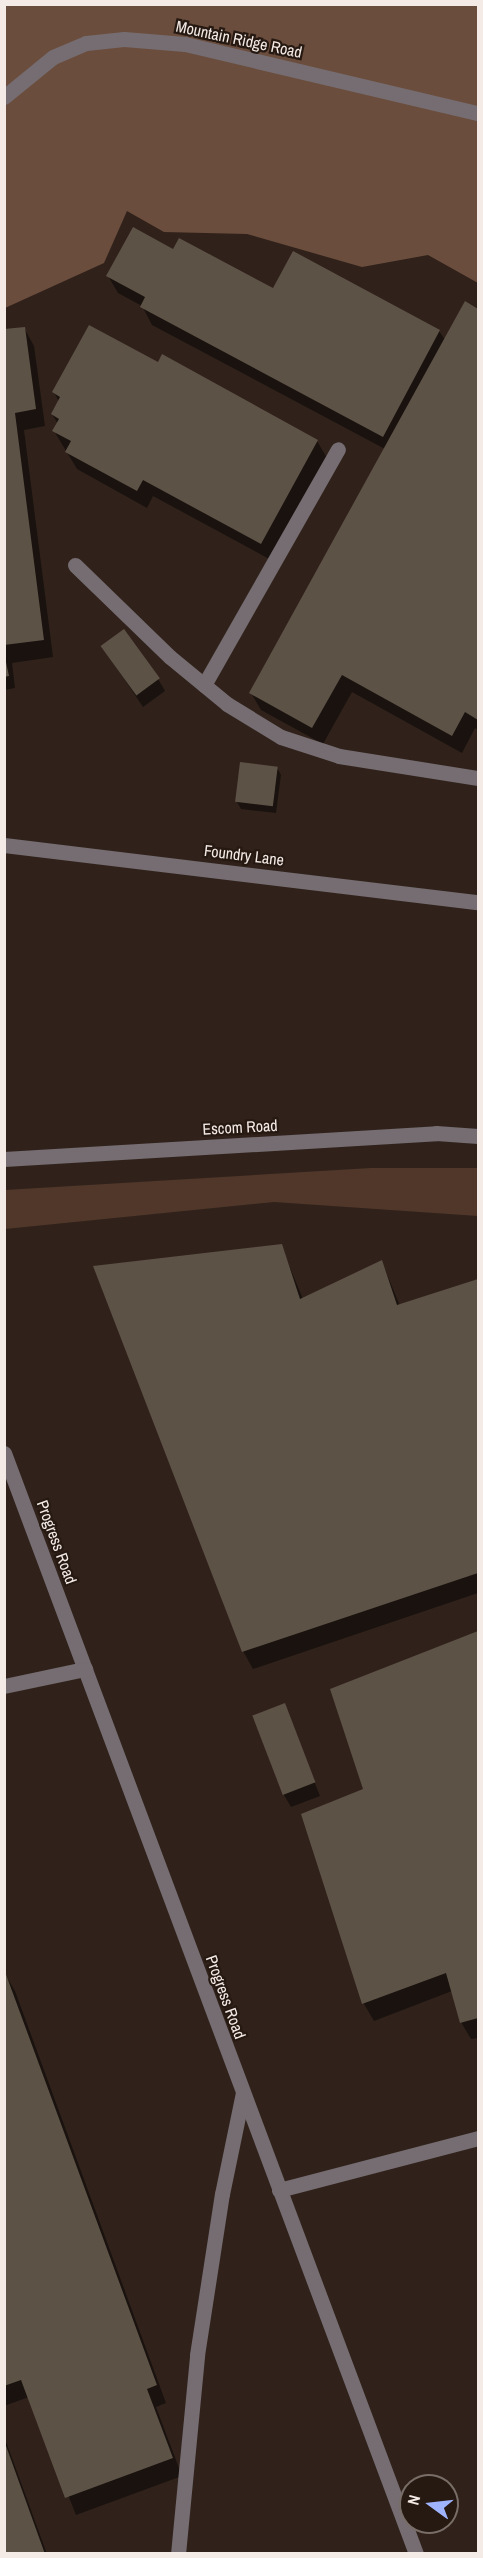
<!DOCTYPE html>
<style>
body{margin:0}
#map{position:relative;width:483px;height:2558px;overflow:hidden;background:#30221b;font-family:"Archivo Narrow",sans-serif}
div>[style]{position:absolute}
.green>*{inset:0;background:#50372a}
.forest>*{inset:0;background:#6b4d3d}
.shadow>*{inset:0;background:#0007}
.building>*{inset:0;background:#5d5246;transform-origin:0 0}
.minor>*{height:15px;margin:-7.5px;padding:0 7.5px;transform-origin:7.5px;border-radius:7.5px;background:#756d71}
span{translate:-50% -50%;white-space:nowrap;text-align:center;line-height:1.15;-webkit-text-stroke:4.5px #261912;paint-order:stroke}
.street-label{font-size:16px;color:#f4eae6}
.frame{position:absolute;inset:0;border:6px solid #f4eae6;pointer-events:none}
.north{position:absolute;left:399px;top:2474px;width:60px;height:60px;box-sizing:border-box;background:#261912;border:2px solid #786d67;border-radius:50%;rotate:285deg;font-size:16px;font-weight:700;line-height:24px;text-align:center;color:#f4eae6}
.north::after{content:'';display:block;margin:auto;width:21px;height:27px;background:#a0b3fd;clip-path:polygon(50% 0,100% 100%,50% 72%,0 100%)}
</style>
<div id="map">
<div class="green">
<div style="clip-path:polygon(371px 1168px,478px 1168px,478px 1216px,274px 1202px,5px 1229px,5px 1190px)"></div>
</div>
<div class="forest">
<div style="clip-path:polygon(4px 5px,478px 5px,478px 283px,428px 255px,362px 267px,247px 234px,164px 232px,127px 211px,104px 263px,5px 308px)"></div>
</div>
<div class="shadow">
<div style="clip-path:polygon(174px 251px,274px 290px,439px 331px,445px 340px,465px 303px,478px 311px,478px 730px,475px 728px,462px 753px,352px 692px,323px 744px,261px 710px,251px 693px,385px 449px,152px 325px,142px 306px,118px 293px,108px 276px)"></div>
<div style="clip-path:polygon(24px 328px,34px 346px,45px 426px,24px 430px,53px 657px,12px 663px,15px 688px,4px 690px,4px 331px)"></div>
<div style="clip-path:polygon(158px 364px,317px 441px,327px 458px,271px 560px,153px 496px,147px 508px,77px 469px,54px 431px,58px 424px,52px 414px,59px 402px,54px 392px)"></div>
<div style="clip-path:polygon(102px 646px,158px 679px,165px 691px,143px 707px)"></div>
<div style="clip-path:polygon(278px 769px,281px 775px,276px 813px,241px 809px,237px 802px)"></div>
<div style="clip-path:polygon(281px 1246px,303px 1299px,382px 1262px,400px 1306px,478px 1281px,478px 1593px,253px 1669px,243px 1651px)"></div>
<div style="clip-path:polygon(478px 1633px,478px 2038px,471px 2039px,461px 2022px,452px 1991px,374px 2021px,364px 2004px,303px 1815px,365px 1790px,332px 1690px)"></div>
<div style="clip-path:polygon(284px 1705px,320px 1796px,291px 1807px,284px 1795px)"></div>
<div style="clip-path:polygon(5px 1974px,15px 1991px,166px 2403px,156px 2407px,182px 2476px,76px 2515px,29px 2397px,4px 2406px)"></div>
<div style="clip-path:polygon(4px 2436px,47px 2554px,4px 2554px)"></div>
</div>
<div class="building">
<div style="clip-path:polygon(133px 227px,173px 249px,179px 238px,273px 288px,293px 251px,440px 330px,383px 437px,140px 307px,145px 297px,106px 276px)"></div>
<div style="clip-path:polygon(465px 301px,478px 309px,478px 720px,465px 712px,452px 736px,342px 675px,312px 728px,249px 693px)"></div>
<div style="clip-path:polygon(89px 325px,158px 362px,162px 354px,318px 440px,261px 544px,143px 480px,137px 491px,65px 452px,71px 441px,52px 431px,59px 419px,51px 414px,60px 397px,52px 392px)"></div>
<div style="clip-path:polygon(25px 327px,36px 409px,15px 413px,44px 640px,4px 645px,4px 329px)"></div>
<div style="left:124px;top:629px;width:61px;height:29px;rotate:54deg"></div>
<div style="clip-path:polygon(4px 653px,9px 676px,4px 677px)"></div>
<div style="left:240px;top:762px;width:38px;height:40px;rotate:7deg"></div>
<div style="clip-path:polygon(282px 1244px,300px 1299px,382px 1260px,397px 1305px,478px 1279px,478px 1573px,242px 1652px,93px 1266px)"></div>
<div style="clip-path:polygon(478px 1631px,478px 2018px,460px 2023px,446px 1973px,362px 2004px,301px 1814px,363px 1789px,330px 1689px)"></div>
<div style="left:285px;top:1703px;width:85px;height:35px;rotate:69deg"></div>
<div style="clip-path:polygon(4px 1969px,157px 2385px,147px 2389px,173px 2458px,65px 2498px,21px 2380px,4px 2386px)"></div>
<div style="clip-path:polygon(4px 2443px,5px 2443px,45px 2554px,4px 2554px)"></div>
</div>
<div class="minor">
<div style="left:4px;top:97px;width:63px;rotate:-39.2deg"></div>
<div style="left:53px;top:57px;width:36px;rotate:-23deg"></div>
<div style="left:86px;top:43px;width:38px;rotate:-6deg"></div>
<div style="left:124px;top:39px;width:61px;rotate:4.7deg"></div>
<div style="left:185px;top:44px;width:301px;rotate:13.3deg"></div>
<div style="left:75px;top:565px;width:132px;rotate:44.1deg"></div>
<div style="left:170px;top:657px;width:74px;rotate:39.5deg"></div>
<div style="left:227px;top:704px;width:63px;rotate:31.4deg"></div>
<div style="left:281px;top:737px;width:61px;rotate:18.1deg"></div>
<div style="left:339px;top:756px;width:141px;rotate:9deg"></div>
<div style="left:204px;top:685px;width:271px;rotate:-60.4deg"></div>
<div style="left:4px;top:845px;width:477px;rotate:6.9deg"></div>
<div style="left:4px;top:1159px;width:433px;rotate:-3.4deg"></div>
<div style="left:436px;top:1133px;width:42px;rotate:4.1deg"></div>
<div style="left:4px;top:1453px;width:1176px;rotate:69.48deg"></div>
<div style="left:4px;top:1686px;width:83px;rotate:-11.9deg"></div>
<div style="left:279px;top:2190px;width:206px;rotate:-14.6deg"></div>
<div style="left:178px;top:2554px;width:200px;rotate:-84.5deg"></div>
<div style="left:197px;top:2355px;width:163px;rotate:-81.2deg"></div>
<div style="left:222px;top:2194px;width:103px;rotate:-78.3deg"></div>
</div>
<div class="street-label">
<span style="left:239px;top:39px;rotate:12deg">Mountain Ridge Road</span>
<span style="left:244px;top:855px;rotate:7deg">Foundry Lane</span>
<span style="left:240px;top:1127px;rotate:-3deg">Escom Road</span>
<span style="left:57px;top:1542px;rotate:70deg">Progress Road</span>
<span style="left:226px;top:1997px;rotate:70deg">Progress Road</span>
</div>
<div class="frame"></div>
<div class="north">N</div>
</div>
